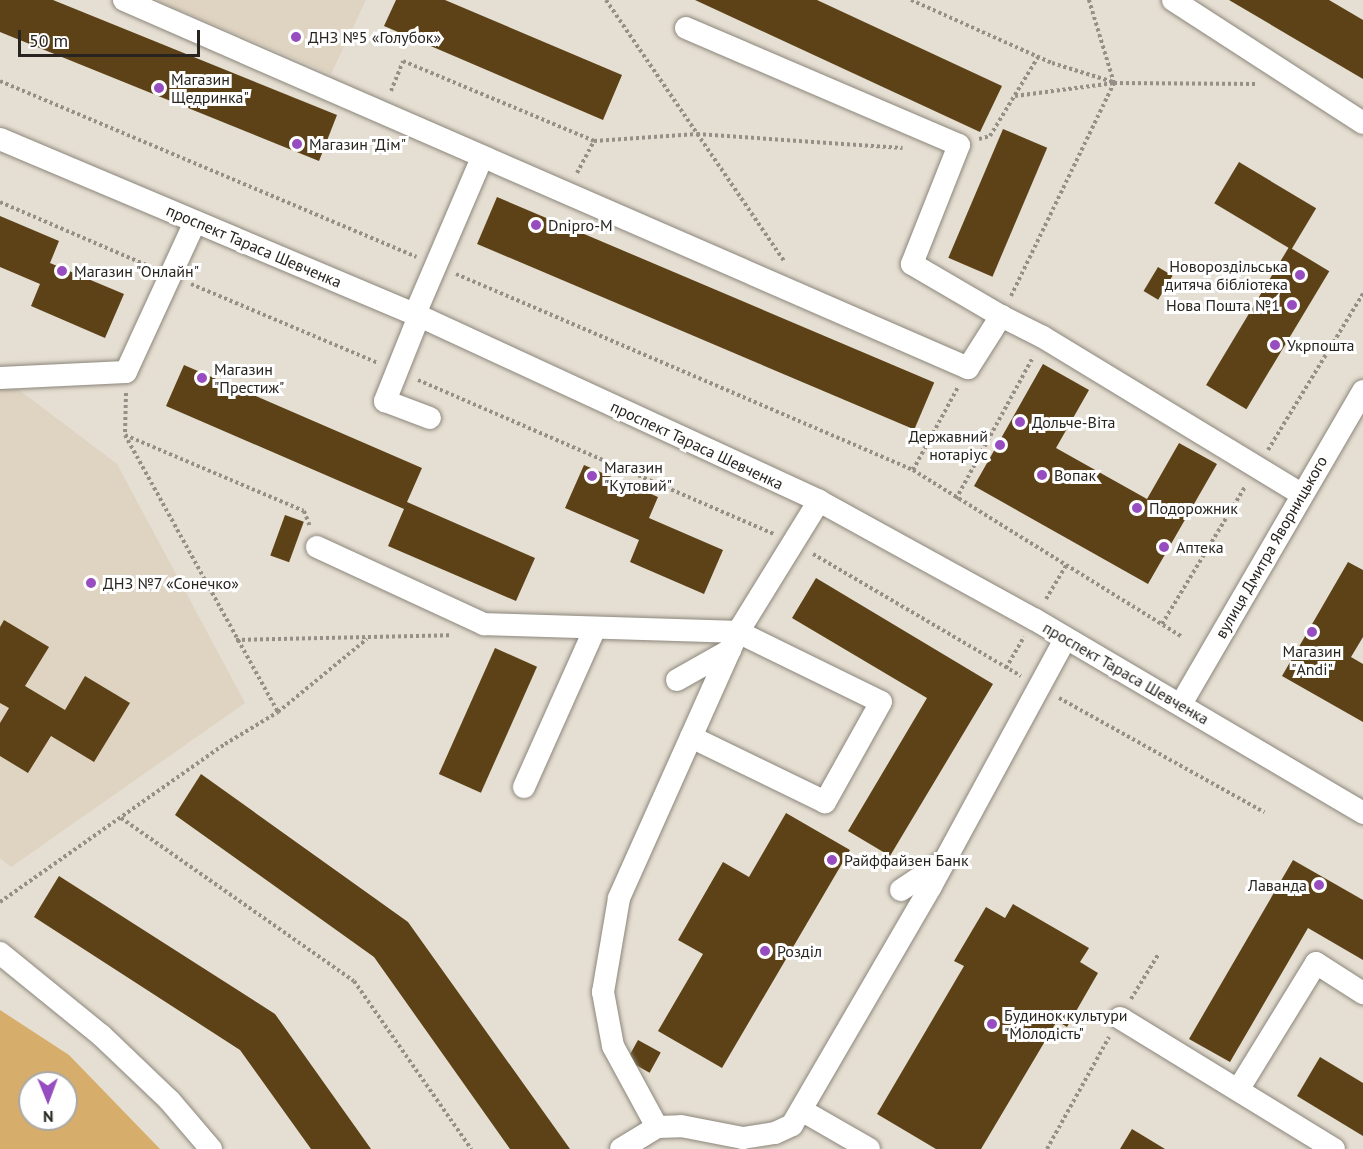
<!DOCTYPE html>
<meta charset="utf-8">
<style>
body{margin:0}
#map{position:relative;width:1363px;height:1149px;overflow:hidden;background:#e5ded2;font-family:"PT Sans",sans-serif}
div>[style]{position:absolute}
.built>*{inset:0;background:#dfd3c1}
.green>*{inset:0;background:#d7ad6b}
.building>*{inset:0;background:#5c4216;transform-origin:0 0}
.path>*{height:4px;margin-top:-2px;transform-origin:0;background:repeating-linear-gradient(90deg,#959087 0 3px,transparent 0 6px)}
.roads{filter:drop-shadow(0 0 2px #8c867b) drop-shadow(0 0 2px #8c867b)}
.minor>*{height:22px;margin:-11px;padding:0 11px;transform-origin:11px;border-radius:11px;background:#fff}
.dots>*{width:16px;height:16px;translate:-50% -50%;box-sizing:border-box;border:3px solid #fff;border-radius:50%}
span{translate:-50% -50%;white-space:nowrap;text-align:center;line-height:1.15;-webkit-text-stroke:6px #fff;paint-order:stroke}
.poi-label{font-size:16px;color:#282521}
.left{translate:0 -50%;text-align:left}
.right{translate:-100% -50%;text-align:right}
.street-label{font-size:16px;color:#282521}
.north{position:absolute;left:18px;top:1071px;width:60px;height:60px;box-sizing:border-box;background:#fff;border:2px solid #a9a8a6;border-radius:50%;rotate:179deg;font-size:16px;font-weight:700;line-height:24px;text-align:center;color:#282521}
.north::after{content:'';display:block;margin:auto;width:21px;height:27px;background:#974dc0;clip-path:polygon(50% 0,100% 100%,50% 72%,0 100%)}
.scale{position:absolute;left:18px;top:30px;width:182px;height:27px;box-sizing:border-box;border:3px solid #282521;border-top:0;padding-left:8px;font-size:18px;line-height:21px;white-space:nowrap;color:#282521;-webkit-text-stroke:4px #fff;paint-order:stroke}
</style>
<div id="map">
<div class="built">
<div style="clip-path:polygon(156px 0,366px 0,331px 74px)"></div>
<div style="clip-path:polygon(15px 387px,117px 464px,245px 703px,11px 867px,0 858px,0 388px)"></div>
</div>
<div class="green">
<div style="clip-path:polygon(evenodd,0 1010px,69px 1055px,160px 1149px,0 1149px,0 1010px,30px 1083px,66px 1083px,66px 1119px,30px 1119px,30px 1083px)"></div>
</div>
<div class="building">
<div style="clip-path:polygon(0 0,53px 0,337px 115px,319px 161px,0 32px)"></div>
<div style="clip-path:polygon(396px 0,445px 0,622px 75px,603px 120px,384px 26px)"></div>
<div style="clip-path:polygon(695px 0,817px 0,1002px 86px,980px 132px)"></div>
<div style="clip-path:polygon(1229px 0,1329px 0,1363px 20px,1363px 79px)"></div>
<div style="left:1003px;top:129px;width:48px;height:140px;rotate:23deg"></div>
<div style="left:1239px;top:162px;width:90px;height:48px;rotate:31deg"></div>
<div style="left:497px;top:197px;width:475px;height:51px;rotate:23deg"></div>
<div style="clip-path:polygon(0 216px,59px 241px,50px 263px,124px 294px,105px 338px,31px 306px,40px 284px,0 267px)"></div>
<div style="left:1289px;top:247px;width:47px;height:161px;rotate:31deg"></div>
<div style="left:1158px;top:267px;width:17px;height:28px;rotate:31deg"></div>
<div style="clip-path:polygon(1043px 364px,1089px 390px,1056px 448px,1147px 499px,1179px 443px,1217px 464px,1148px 584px,974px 486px)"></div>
<div style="clip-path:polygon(184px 365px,422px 468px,407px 502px,535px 558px,516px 601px,388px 546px,404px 509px,166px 406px)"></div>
<div style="clip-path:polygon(584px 465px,658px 497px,649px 518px,723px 550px,704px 594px,630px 562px,639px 540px,565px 508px)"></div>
<div style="left:285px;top:515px;width:20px;height:43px;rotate:20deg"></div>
<div style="clip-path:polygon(1348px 562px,1363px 570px,1363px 637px,1351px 657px,1363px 664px,1363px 722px,1282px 676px)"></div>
<div style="clip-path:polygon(816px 578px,993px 684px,890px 856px,848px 831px,927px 698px,792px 618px)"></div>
<div style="clip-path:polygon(4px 620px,49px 647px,25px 686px,65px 710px,85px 676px,130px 703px,94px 762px,51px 736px,28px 773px,0 756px,0 723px,9px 708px,0 703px,0 627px)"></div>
<div style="left:495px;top:648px;width:46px;height:138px;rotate:24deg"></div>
<div style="clip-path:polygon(201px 774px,408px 922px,570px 1149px,510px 1149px,374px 957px,175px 815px)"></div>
<div style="clip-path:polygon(786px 813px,850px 850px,722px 1068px,658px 1031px,703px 954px,678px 940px,723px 862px,749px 877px)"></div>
<div style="clip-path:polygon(1293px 860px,1363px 900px,1363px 960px,1308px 928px,1230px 1062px,1189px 1039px)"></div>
<div style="clip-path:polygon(59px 876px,275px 1014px,371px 1149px,311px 1149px,240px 1050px,34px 917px)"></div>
<div style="clip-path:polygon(1013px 904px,1089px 948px,1080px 962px,1098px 973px,1067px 1027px,1057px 1021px,981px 1149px,936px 1149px,877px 1114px,964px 966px,954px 961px,986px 907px,1005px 918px)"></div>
<div style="left:638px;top:1040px;width:26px;height:23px;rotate:29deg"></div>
<div style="clip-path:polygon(1320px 1057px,1363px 1083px,1363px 1136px,1297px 1096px)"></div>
<div style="clip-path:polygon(1132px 1129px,1165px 1149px,1120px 1149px)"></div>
</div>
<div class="path">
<div style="left:606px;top:0;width:317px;rotate:55.7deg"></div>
<div style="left:911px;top:0;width:154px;rotate:24.1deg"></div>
<div style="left:1052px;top:63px;width:64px;rotate:17.3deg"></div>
<div style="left:0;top:81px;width:452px;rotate:22.9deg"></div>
<div style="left:391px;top:91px;width:32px;rotate:-68deg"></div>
<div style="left:403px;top:61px;width:207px;rotate:22.7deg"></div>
<div style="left:1015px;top:96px;width:100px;rotate:-7.5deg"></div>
<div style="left:1114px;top:83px;width:144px;rotate:0.4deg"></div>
<div style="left:979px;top:139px;width:11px;rotate:-15deg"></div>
<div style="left:990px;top:136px;width:92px;rotate:-58.7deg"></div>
<div style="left:577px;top:173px;width:36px;rotate:-62deg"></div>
<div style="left:594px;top:141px;width:103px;rotate:-3.9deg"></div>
<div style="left:697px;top:134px;width:206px;rotate:3.9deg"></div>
<div style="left:0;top:202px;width:164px;rotate:23.3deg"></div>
<div style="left:456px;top:274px;width:497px;rotate:23.2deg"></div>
<div style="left:913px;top:470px;width:317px;rotate:31.8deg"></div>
<div style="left:191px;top:284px;width:203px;rotate:22.9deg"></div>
<div style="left:1011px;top:296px;width:237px;rotate:-64.2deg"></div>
<div style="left:1114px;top:83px;width:87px;rotate:-106.8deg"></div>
<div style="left:418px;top:380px;width:388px;rotate:23.4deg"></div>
<div style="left:126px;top:393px;width:42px;rotate:91.4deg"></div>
<div style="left:125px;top:435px;width:194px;rotate:23deg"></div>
<div style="left:304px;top:511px;width:17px;rotate:69deg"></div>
<div style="left:125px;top:435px;width:316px;rotate:61.1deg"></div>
<div style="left:1268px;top:450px;width:183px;rotate:-58.7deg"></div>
<div style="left:913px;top:470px;width:94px;rotate:-61.5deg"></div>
<div style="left:956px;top:499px;width:162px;rotate:-61.5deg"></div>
<div style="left:813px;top:554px;width:241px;rotate:30.4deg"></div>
<div style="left:1046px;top:599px;width:39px;rotate:-59deg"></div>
<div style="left:1162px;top:624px;width:160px;rotate:-58.8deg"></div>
<div style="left:236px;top:640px;width:214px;rotate:-1.3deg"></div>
<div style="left:1006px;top:668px;width:36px;rotate:-60deg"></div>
<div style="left:1059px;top:698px;width:235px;rotate:29.1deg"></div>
<div style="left:121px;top:818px;width:284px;rotate:35deg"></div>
<div style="left:354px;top:981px;width:205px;rotate:55.1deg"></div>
<div style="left:0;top:902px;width:275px;rotate:-35.1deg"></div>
<div style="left:225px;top:744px;width:62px;rotate:-31.1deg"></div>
<div style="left:278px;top:712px;width:115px;rotate:-39.4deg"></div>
<div style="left:1131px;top:999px;width:52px;rotate:-58.5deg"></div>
<div style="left:1047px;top:1149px;width:128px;rotate:-61deg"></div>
</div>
<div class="roads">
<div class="minor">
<div style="left:124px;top:0;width:921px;rotate:23.56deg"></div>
<div style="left:968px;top:368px;width:62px;rotate:-57.6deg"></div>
<div style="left:1001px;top:316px;width:47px;rotate:26.6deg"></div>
<div style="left:1043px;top:337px;width:302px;rotate:31.3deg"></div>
<div style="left:1173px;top:0;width:226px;rotate:32.9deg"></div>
<div style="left:686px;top:28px;width:297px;rotate:23.2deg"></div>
<div style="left:959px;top:145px;width:128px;rotate:111.6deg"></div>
<div style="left:912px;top:264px;width:103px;rotate:30.3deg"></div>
<div style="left:0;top:139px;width:450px;rotate:22.9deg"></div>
<div style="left:415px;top:314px;width:445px;rotate:24.8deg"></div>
<div style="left:819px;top:501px;width:245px;rotate:28.8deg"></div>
<div style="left:1034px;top:619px;width:382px;rotate:30.5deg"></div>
<div style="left:415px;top:314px;width:170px;rotate:-66.8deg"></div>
<div style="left:419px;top:316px;width:92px;rotate:111.8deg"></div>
<div style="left:385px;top:401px;width:48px;rotate:20.7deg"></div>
<div style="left:0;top:378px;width:126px;rotate:-2.7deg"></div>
<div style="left:126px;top:372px;width:165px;rotate:-65.3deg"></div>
<div style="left:317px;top:547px;width:184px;rotate:24.8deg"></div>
<div style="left:484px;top:624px;width:254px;rotate:1.8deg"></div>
<div style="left:738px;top:632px;width:159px;rotate:26.1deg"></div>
<div style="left:881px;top:702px;width:115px;rotate:119.2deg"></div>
<div style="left:825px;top:802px;width:149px;rotate:-154.1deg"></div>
<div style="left:677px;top:680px;width:61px;rotate:-29.5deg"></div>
<div style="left:1181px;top:704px;width:362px;rotate:-59.8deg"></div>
<div style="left:524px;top:787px;width:174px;rotate:-65.9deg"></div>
<div style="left:901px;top:890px;width:47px;rotate:-33.7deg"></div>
<div style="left:0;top:953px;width:130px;rotate:39.1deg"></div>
<div style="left:101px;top:1035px;width:95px;rotate:43.7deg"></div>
<div style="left:170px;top:1101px;width:63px;rotate:49.5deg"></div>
<div style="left:1120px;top:1018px;width:251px;rotate:31.5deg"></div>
<div style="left:1238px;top:1090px;width:149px;rotate:-58.4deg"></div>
<div style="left:1316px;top:963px;width:56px;rotate:32.6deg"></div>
<div style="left:803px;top:1111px;width:76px;rotate:29.9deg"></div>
<div style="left:657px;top:1127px;width:92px;rotate:-118.5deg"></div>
<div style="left:613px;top:1046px;width:55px;rotate:-100.5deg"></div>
<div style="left:603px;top:992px;width:95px;rotate:-80.3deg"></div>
<div style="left:619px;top:898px;width:291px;rotate:-65.9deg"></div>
<div style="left:738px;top:632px;width:154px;rotate:-58.3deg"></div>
<div style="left:621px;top:1149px;width:42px;rotate:-31.4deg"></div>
<div style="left:657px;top:1127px;width:24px;rotate:-2deg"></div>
<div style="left:681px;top:1126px;width:63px;rotate:11deg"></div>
<div style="left:743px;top:1138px;width:32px;rotate:-9deg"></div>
<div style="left:775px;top:1133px;width:19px;rotate:-25deg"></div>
<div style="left:792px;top:1125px;width:276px;rotate:-59.8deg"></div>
<div style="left:931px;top:886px;width:281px;rotate:-61.5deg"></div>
</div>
</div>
<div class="dots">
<div style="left:296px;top:37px;background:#974dc0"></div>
<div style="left:159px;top:88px;background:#974dc0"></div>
<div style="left:297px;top:144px;background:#974dc0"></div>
<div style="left:536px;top:225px;background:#974dc0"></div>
<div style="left:62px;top:271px;background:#974dc0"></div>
<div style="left:1300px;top:275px;background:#974dc0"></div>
<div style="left:1292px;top:305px;background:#974dc0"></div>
<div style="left:1275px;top:345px;background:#974dc0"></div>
<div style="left:202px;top:378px;background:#974dc0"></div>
<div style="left:1020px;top:422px;background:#974dc0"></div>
<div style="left:1000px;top:445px;background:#974dc0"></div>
<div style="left:1042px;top:475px;background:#974dc0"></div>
<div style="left:592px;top:476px;background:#974dc0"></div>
<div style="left:1137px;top:508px;background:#974dc0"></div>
<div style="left:1164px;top:547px;background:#974dc0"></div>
<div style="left:91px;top:583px;background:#974dc0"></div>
<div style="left:1312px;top:632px;background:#974dc0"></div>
<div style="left:832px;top:860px;background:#974dc0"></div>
<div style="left:1319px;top:885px;background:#974dc0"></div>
<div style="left:765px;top:951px;background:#974dc0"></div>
<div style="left:992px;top:1024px;background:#974dc0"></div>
</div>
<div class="poi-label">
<span class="left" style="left:308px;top:37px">ДНЗ №5 «Голубок»</span>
<span class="left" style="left:171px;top:88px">Магазин<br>Щедринка"</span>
<span class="left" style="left:309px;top:144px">Магазин "Дім"</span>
<span class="left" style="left:548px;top:225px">Dnipro-M</span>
<span class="right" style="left:1288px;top:275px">Новороздільська<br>дитяча бібліотека</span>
<span class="left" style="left:74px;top:271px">Магазин "Онлайн"</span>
<span class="right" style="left:1280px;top:305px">Нова Пошта №1</span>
<span class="left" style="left:1287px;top:345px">Укрпошта</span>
<span class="left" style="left:214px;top:378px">Магазин<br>"Престиж"</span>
<span class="left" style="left:1032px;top:422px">Дольче-Віта</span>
<span class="right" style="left:988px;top:445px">Державний<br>нотаріус</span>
<span class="left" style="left:604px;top:476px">Магазин<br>"Кутовий"</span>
<span class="left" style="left:1054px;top:475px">Вопак</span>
<span class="left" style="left:1149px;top:508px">Подорожник</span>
<span class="left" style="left:1176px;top:547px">Аптека</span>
<span class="left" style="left:103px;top:583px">ДНЗ №7 «Сонечко»</span>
<span style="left:1312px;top:660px">Магазин<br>"Andi"</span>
<span class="left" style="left:844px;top:860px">Райффайзен Банк</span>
<span class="right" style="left:1307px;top:885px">Лаванда</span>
<span class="left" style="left:777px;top:951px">Розділ</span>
<span class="left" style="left:1004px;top:1024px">Будинок культури<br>"Молодість"</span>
</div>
<div class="street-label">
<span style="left:254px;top:246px;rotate:23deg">проспект Тараса Шевченка</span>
<span style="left:697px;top:445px;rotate:25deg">проспект Тараса Шевченка</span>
<span style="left:1271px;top:547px;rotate:-60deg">вулиця Дмитра Яворницького</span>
<span style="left:1126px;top:673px;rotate:30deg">проспект Тараса Шевченка</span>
</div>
<div class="north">N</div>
<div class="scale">50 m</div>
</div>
